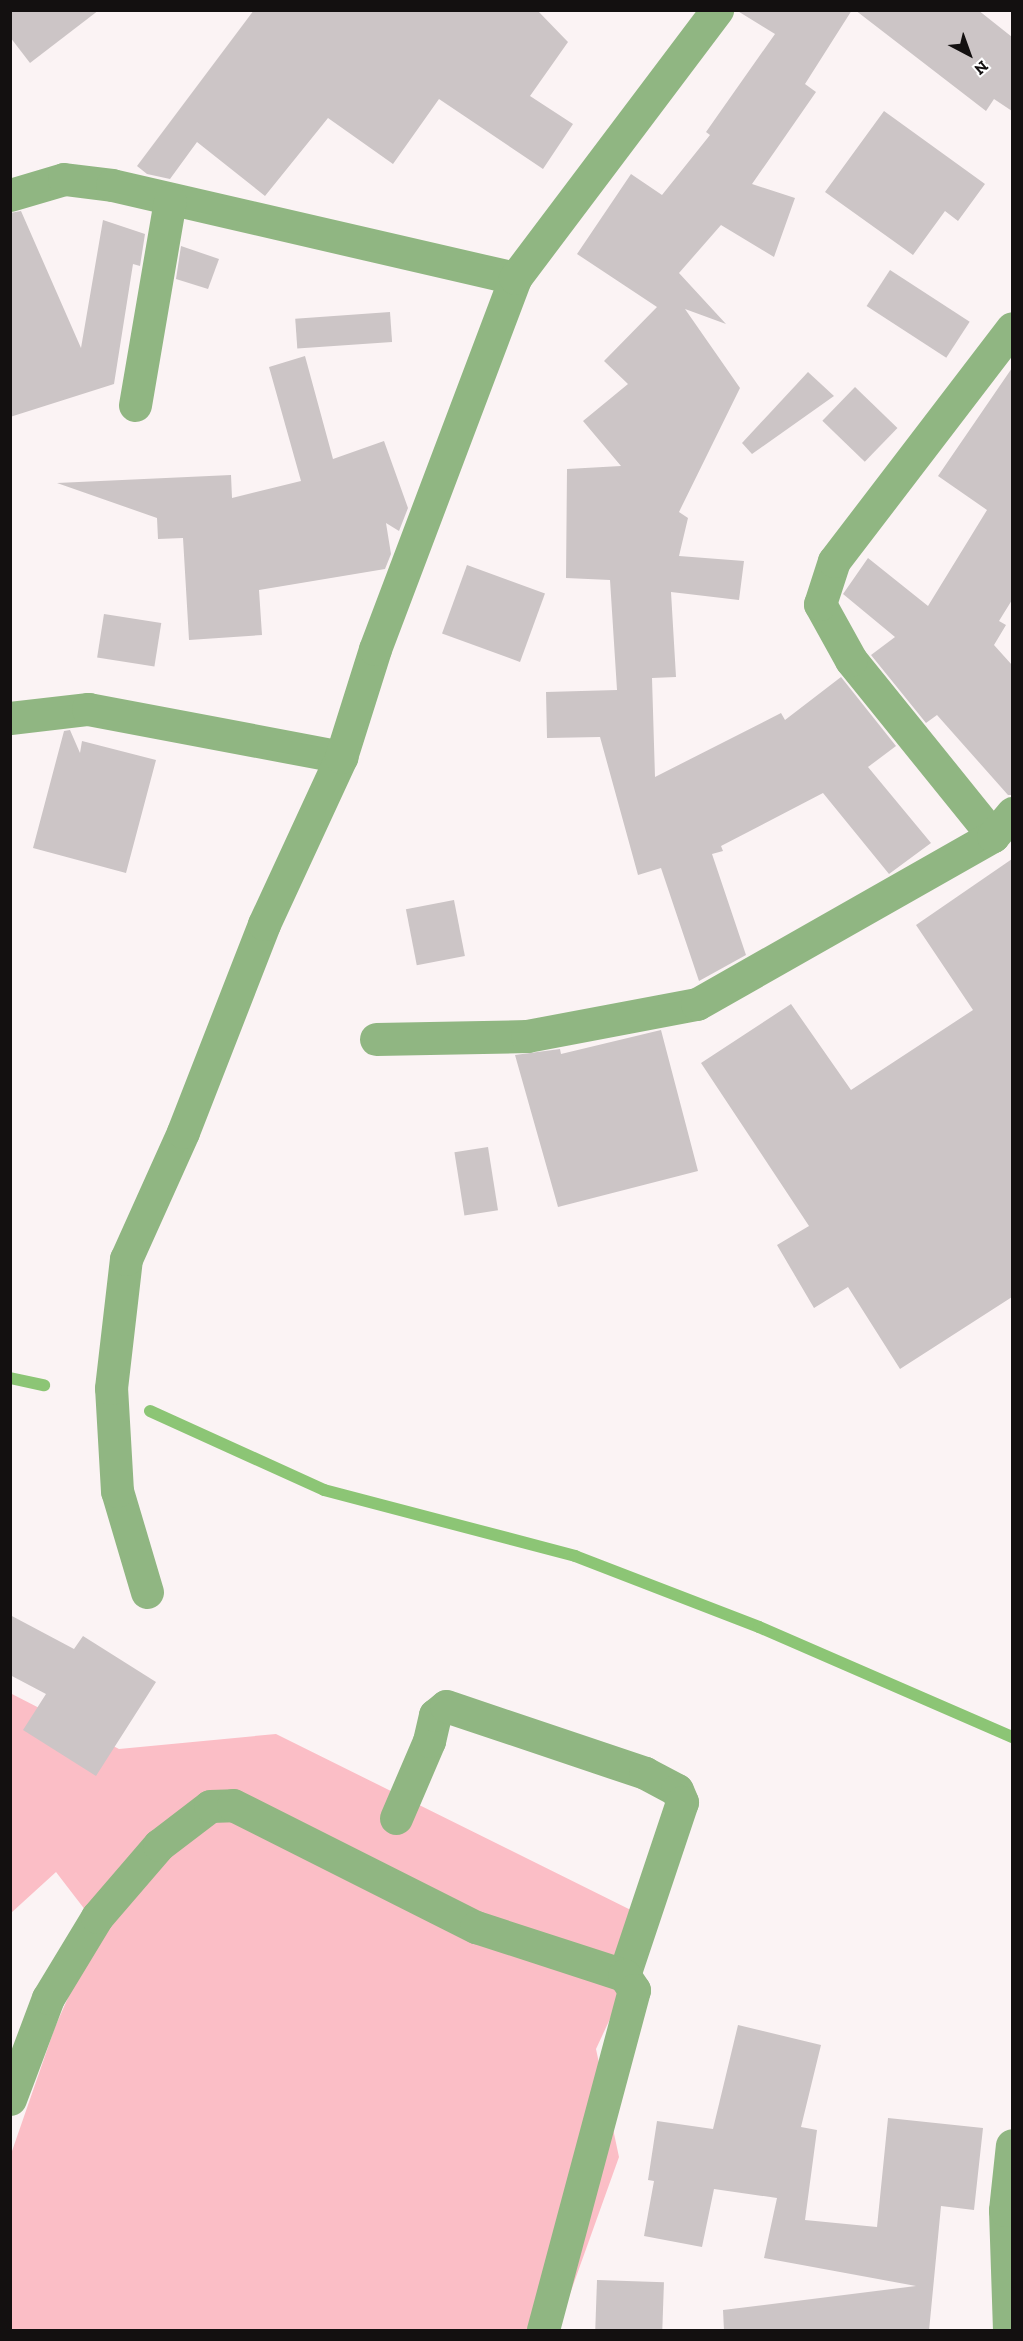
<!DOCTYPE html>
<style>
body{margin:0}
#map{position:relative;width:1023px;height:2341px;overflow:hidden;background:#fbf3f4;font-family:"Zilla Slab",serif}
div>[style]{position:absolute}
.green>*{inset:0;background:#fbbec6}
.stream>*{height:12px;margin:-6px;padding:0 6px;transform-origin:6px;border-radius:6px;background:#8cc575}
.building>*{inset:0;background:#ccc5c6;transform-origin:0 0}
.minor>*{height:33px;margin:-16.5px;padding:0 16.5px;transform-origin:16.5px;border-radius:16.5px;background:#90b682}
span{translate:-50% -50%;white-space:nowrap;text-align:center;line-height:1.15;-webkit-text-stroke:4.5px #fff;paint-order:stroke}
.frame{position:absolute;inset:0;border:12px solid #131010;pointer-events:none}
.north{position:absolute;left:939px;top:24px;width:60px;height:60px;-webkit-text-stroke:4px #fff;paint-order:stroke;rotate:139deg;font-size:16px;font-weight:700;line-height:24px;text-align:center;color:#131010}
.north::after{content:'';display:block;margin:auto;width:21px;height:27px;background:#131010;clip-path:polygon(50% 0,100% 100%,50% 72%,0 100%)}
</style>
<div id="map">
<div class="green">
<div style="clip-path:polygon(10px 1693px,119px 1749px,276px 1734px,655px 1922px,596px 2049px,619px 2157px,557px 2330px,11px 2330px,11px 2154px,55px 2027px,99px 1928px,56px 1872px,11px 1913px)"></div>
</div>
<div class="stream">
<div style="left:10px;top:1378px;width:35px;rotate:12deg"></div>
<div style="left:150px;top:1411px;width:191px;rotate:24.4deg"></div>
<div style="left:324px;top:1490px;width:260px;rotate:14.7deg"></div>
<div style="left:575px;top:1556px;width:197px;rotate:21.1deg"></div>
<div style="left:759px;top:1627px;width:276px;rotate:23.5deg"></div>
</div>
<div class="building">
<div style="clip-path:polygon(10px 10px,99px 10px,30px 63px,10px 37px)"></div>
<div style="clip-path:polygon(254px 10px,537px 10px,568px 42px,530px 96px,573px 124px,543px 169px,439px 99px,393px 164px,328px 118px,265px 196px,197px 142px,170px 179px,147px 174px,137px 166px)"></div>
<div style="clip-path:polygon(736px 10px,852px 10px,805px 84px,816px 92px,752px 184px,795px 198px,774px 257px,721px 225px,679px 273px,726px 324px,685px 309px,740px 388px,679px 512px,688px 518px,679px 556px,744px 561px,739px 600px,671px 592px,676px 677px,652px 678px,655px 777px,781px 713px,785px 720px,841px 677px,896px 746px,868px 767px,931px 843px,889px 874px,823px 793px,721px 846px,723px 851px,712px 854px,746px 955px,699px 981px,661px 868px,638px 875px,600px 737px,547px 738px,546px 692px,617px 690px,610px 580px,566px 578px,567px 469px,621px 466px,583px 421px,628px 384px,604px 361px,657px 307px,577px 254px,631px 174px,662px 195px,710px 135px,706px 132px,775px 34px)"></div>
<div style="clip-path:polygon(855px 10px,978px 10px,1012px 37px,1012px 111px,994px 99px,986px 111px)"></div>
<div style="clip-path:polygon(884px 111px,985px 184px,958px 221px,945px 211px,913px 255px,825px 192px)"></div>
<div style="clip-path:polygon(21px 211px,81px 348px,103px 220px,145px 234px,140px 266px,133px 264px,114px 384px,10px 417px,10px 213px)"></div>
<div style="clip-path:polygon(181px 246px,219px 259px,208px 289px,176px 279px)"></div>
<div style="left:890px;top:270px;width:95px;height:43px;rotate:33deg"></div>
<div style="left:390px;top:312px;width:30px;height:95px;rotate:86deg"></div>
<div style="clip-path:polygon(305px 356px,333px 459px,384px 441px,408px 508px,399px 531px,386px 523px,391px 554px,385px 569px,259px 590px,262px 635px,189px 640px,183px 538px,158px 539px,157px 518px,57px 483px,231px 475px,232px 498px,301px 481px,269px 367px)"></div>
<div style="clip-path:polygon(1012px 368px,1012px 600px,999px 621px,1006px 625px,994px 645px,1012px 665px,1012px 795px,1008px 795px,937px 715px,926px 723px,871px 655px,895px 637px,843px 594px,868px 558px,928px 606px,987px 510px,938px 476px)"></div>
<div style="clip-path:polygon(808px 372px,834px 396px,752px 454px,742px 443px)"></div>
<div style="left:855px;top:387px;width:59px;height:47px;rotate:44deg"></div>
<div style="left:467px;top:565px;width:83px;height:73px;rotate:20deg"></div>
<div style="left:104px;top:614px;width:58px;height:44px;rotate:9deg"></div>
<div style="clip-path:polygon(70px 730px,80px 753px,82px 741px,156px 760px,126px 873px,33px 848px,64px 731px)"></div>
<div style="clip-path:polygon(1012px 859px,1012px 1297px,900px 1369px,848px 1287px,814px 1308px,777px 1245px,809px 1226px,701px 1063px,791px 1004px,851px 1090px,973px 1010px,916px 925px)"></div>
<div style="left:454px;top:900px;width:57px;height:49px;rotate:79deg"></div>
<div style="clip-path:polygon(661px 1030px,698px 1171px,558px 1207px,515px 1055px,560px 1049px,561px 1054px)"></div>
<div style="left:488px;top:1147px;width:64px;height:34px;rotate:81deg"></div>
<div style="clip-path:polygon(10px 1615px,74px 1649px,83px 1636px,156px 1682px,96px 1776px,23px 1730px,46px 1694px,10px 1675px)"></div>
<div style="clip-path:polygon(738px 2025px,821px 2045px,801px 2127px,817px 2130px,805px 2220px,877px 2227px,888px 2118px,983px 2128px,974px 2210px,941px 2206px,929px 2331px,724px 2331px,723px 2310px,916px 2286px,764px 2258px,777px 2198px,714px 2189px,702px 2247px,644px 2236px,654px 2181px,648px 2180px,657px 2121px,713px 2129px)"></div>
<div style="left:597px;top:2280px;width:67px;height:51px;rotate:2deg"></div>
</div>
<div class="minor">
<div style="left:10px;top:195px;width:56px;rotate:-16.5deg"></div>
<div style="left:64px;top:179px;width:48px;rotate:7.1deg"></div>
<div style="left:112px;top:185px;width:414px;rotate:13deg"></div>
<div style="left:135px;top:405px;width:207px;rotate:-80.3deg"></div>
<div style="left:10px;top:718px;width:79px;rotate:-6.6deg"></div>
<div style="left:88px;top:709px;width:258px;rotate:10.7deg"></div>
<div style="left:993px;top:836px;width:226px;rotate:-128.9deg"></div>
<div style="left:851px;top:660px;width:64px;rotate:-119deg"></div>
<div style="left:820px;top:604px;width:45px;rotate:-72deg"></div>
<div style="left:834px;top:561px;width:293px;rotate:-52.6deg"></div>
<div style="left:376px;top:1039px;width:151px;rotate:-1.1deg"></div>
<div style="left:527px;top:1036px;width:173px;rotate:-10.7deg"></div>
<div style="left:697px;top:1004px;width:340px;rotate:-29.6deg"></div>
<div style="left:993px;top:836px;width:30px;rotate:-50deg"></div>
<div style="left:147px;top:1592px;width:105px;rotate:-106.5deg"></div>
<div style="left:117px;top:1491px;width:103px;rotate:-93.3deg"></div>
<div style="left:111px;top:1388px;width:130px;rotate:-83.4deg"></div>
<div style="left:126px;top:1259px;width:139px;rotate:-65.8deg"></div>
<div style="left:183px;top:1132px;width:223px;rotate:-68.7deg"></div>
<div style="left:264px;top:924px;width:184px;rotate:-65.2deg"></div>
<div style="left:341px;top:757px;width:113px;rotate:-72.5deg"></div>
<div style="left:375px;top:649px;width:397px;rotate:-69.3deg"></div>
<div style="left:515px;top:278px;width:336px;rotate:-53deg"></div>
<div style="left:396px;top:1818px;width:84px;rotate:-66.8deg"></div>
<div style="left:429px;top:1741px;width:27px;rotate:-77deg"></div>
<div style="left:435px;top:1715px;width:14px;rotate:-39deg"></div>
<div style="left:446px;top:1706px;width:210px;rotate:18.6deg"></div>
<div style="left:645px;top:1773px;width:36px;rotate:28deg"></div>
<div style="left:677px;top:1790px;width:13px;rotate:67deg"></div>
<div style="left:682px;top:1802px;width:182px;rotate:108.5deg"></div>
<div style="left:10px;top:2099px;width:108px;rotate:-69.4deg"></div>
<div style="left:48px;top:1998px;width:95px;rotate:-58.8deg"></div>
<div style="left:97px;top:1917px;width:95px;rotate:-49.3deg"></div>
<div style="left:159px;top:1845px;width:64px;rotate:-37.4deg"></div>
<div style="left:210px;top:1806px;width:23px;rotate:-2deg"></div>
<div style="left:233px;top:1805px;width:272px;rotate:26.7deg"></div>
<div style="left:476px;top:1927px;width:156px;rotate:18deg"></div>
<div style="left:624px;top:1975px;width:18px;rotate:56deg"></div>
<div style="left:634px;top:1990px;width:352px;rotate:105deg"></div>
<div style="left:1009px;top:2330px;width:120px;rotate:-91.9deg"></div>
<div style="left:1005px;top:2210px;width:65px;rotate:-83.9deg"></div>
</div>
<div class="frame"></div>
<div class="north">N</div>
</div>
